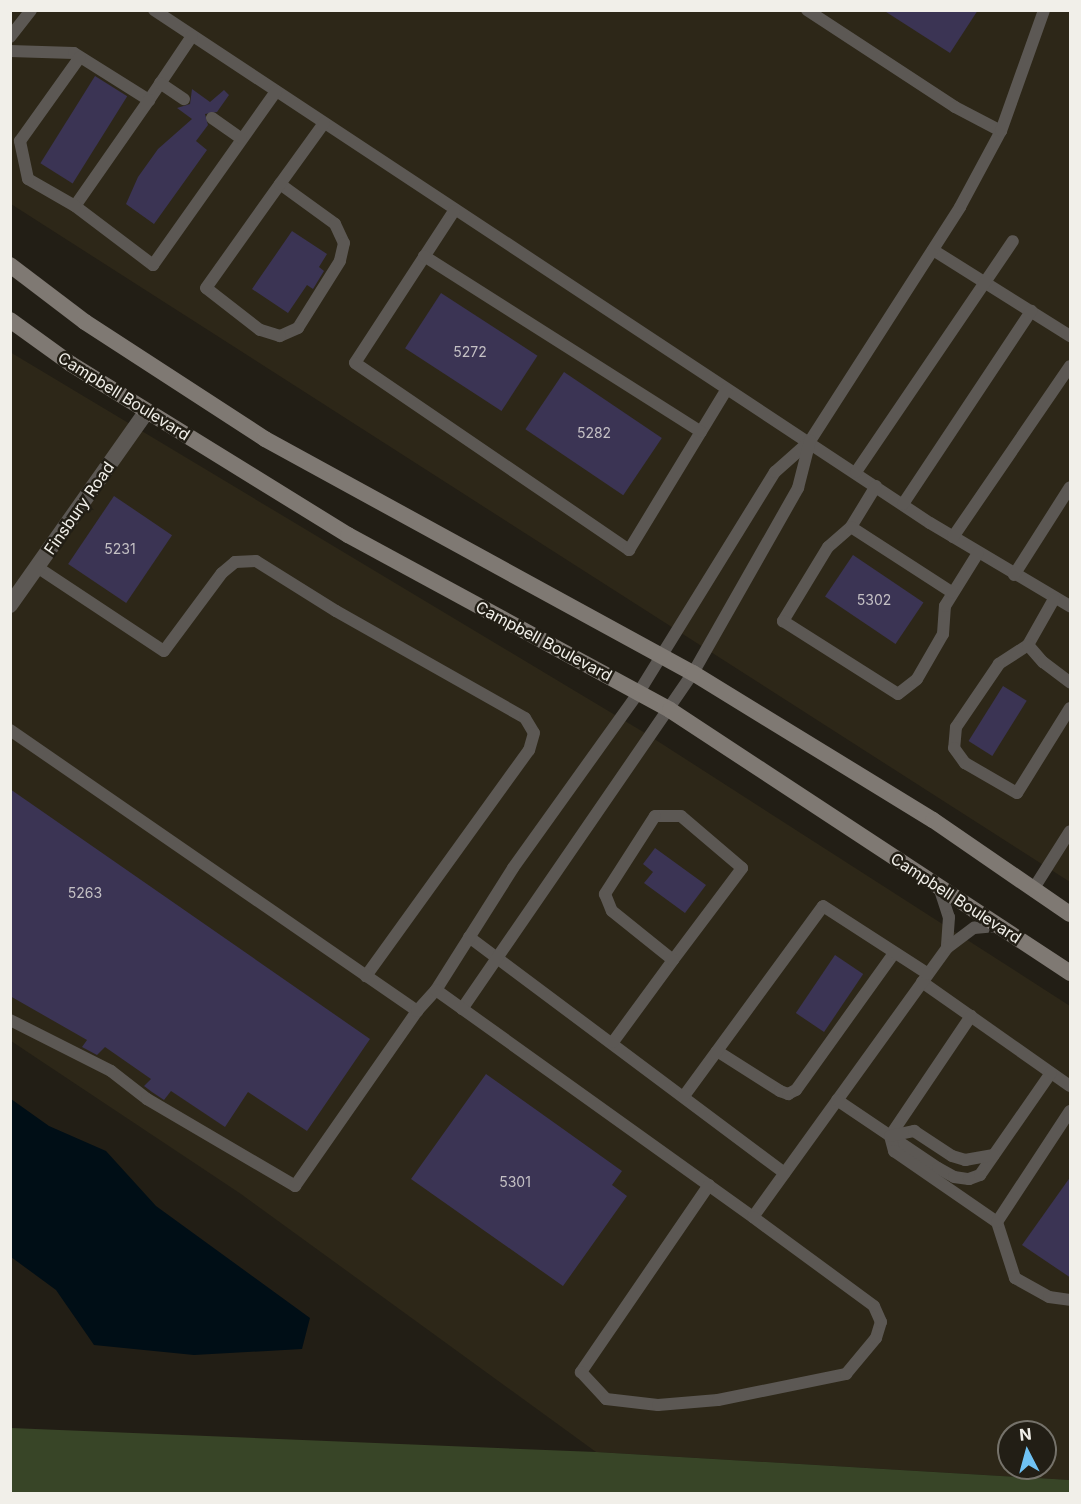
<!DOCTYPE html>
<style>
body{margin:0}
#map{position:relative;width:1081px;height:1504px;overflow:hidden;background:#221e15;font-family:Inter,sans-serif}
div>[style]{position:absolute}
.built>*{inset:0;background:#2d2718}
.green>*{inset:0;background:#384527}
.water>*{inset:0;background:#000e16}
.building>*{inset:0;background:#3b3454;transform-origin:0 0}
.service>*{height:12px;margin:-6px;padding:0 6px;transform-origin:6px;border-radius:6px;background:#5c5854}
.minor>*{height:16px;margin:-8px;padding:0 8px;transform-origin:8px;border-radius:8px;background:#5c5854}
.secondary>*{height:16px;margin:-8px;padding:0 8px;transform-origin:8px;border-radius:8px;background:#7f7973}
span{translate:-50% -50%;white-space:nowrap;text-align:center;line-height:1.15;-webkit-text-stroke:5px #221e15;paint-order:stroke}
.number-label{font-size:14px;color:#c4c0c4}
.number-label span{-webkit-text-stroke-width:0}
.street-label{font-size:16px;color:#f1efe9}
.frame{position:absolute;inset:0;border:12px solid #f1efe9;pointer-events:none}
.north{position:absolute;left:997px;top:1420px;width:60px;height:60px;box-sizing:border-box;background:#221e15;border:2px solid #75726a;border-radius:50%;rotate:354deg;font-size:16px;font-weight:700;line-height:24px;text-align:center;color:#f1efe9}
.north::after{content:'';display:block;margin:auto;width:21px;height:27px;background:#6fc2f4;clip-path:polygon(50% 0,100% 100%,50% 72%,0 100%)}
</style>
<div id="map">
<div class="built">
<div style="clip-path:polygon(10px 11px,1070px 11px,1070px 882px,11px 204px)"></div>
<div style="clip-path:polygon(evenodd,10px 352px,645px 733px,1070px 1006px,1070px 1480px,596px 1452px,241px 1194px,11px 1041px,10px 352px,1009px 1432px,1045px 1432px,1045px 1468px,1009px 1468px,1009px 1432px)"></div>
</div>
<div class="green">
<div style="clip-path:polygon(11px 1428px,596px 1452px,1070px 1480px,1070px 1493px,11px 1493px)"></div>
</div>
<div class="water">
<div style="clip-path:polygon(11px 1099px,49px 1126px,106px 1151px,156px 1206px,310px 1318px,302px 1349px,194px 1355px,94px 1345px,56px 1290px,11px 1257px)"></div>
</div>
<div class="building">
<div style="clip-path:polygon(883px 10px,978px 10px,950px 53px)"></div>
<div style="left:95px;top:76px;width:38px;height:103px;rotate:32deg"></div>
<div style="clip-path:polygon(192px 89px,210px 102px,224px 90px,229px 95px,217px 112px,205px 114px,208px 125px,196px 141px,207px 150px,154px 224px,126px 204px,138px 177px,158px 149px,192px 119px,177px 108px,190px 104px)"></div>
<div style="clip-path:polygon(292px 231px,327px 254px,319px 267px,324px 271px,313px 289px,307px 285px,288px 313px,252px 289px)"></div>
<div style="left:441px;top:293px;width:115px;height:66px;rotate:33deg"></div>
<div style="left:564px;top:372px;width:118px;height:69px;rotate:34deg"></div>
<div style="left:114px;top:496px;width:70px;height:82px;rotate:34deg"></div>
<div style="left:853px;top:555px;width:85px;height:50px;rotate:34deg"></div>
<div style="left:1003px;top:686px;width:28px;height:65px;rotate:32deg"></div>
<div style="clip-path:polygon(10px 789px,370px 1039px,307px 1131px,248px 1092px,225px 1127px,171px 1091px,164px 1100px,152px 1092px,144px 1086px,151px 1079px,105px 1047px,97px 1055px,82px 1047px,87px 1040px,10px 996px)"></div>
<div style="clip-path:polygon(655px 848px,706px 885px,685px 913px,644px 883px,653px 872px,643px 864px)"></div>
<div style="left:835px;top:955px;width:34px;height:70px;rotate:34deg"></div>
<div style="clip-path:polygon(486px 1074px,622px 1171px,612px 1185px,627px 1196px,563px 1286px,411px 1179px)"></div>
<div style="clip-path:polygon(1071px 1176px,1071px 1278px,1022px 1245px)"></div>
</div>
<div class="service">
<div style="left:154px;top:10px;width:930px;rotate:33.47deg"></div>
<div style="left:930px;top:523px;width:163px;rotate:30.7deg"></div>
<div style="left:807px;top:10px;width:177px;rotate:33.2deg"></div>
<div style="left:955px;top:107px;width:52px;rotate:27.6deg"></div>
<div style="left:10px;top:37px;width:34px;rotate:-52deg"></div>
<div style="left:10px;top:51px;width:64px;rotate:1.8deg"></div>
<div style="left:74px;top:53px;width:89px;rotate:32.1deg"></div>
<div style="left:149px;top:100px;width:77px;rotate:-56.1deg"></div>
<div style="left:160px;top:83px;width:29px;rotate:34deg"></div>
<div style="left:149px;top:100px;width:129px;rotate:124.9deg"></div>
<div style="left:75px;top:206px;width:98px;rotate:37.1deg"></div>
<div style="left:153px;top:265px;width:213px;rotate:-54.7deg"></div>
<div style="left:212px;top:118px;width:35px;rotate:35deg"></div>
<div style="left:280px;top:184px;width:68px;rotate:36deg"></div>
<div style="left:335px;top:224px;width:21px;rotate:65deg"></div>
<div style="left:344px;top:243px;width:18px;rotate:103deg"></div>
<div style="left:340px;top:261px;width:79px;rotate:122.1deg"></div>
<div style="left:298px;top:328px;width:20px;rotate:156deg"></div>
<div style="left:280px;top:336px;width:21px;rotate:-163deg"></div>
<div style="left:260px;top:330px;width:68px;rotate:-142.1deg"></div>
<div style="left:206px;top:288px;width:128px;rotate:-54.6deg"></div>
<div style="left:280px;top:184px;width:75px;rotate:-54.2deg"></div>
<div style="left:75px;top:206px;width:54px;rotate:-150.1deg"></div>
<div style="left:28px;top:179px;width:39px;rotate:-102deg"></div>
<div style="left:20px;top:141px;width:103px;rotate:-54.5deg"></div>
<div style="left:454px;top:211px;width:181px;rotate:123.1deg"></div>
<div style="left:355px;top:363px;width:332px;rotate:34.3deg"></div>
<div style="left:629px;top:550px;width:188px;rotate:-58.7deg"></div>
<div style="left:933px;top:250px;width:162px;rotate:32.1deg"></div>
<div style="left:424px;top:256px;width:328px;rotate:32.4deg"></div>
<div style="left:856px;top:472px;width:279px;rotate:-55.8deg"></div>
<div style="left:876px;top:486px;width:48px;rotate:121.4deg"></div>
<div style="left:851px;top:527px;width:30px;rotate:139deg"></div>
<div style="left:828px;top:547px;width:87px;rotate:121.3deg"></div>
<div style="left:783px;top:621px;width:136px;rotate:32.4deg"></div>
<div style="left:898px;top:694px;width:24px;rotate:-38deg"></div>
<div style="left:917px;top:679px;width:52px;rotate:-60deg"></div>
<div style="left:943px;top:634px;width:28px;rotate:-86deg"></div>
<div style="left:945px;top:606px;width:62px;rotate:-58.1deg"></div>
<div style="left:903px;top:504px;width:232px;rotate:-56.4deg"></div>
<div style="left:851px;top:527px;width:121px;rotate:32.9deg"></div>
<div style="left:953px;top:537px;width:207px;rotate:-55.6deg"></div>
<div style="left:37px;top:567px;width:152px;rotate:33.5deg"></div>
<div style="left:164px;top:651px;width:97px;rotate:-53.4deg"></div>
<div style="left:222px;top:573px;width:17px;rotate:-40deg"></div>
<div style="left:235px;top:562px;width:21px;rotate:-3deg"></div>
<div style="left:256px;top:561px;width:94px;rotate:32deg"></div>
<div style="left:336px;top:611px;width:217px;rotate:29.5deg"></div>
<div style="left:525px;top:718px;width:17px;rotate:59deg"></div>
<div style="left:534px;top:733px;width:18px;rotate:106deg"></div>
<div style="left:529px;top:750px;width:279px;rotate:125.8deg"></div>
<div style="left:1014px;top:575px;width:104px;rotate:-57.5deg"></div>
<div style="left:1054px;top:599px;width:53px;rotate:119.5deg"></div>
<div style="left:1028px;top:645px;width:35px;rotate:147deg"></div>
<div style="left:999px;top:664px;width:76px;rotate:124.3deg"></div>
<div style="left:956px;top:727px;width:21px;rotate:95deg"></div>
<div style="left:954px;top:748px;width:19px;rotate:54deg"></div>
<div style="left:965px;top:763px;width:60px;rotate:30deg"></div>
<div style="left:1017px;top:793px;width:100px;rotate:-58.1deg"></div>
<div style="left:1028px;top:645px;width:23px;rotate:49deg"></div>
<div style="left:1043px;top:662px;width:34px;rotate:37deg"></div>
<div style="left:10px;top:730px;width:495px;rotate:34.6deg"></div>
<div style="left:939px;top:887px;width:32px;rotate:72deg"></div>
<div style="left:949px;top:917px;width:31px;rotate:94deg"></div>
<div style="left:1034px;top:888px;width:67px;rotate:-57.7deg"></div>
<div style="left:469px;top:937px;width:394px;rotate:36.8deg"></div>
<div style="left:922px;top:982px;width:181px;rotate:35.1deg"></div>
<div style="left:436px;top:990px;width:144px;rotate:-57.7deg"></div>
<div style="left:513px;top:868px;width:216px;rotate:-54.4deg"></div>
<div style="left:639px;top:692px;width:259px;rotate:-58.3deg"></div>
<div style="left:775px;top:472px;width:47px;rotate:-41.5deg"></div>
<div style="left:810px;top:441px;width:278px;rotate:-57.3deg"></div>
<div style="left:960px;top:207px;width:86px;rotate:-61.7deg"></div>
<div style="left:1001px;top:131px;width:128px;rotate:-70.4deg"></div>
<div style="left:462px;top:1009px;width:408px;rotate:-55.5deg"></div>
<div style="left:693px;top:673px;width:213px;rotate:-60.4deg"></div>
<div style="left:798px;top:488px;width:49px;rotate:-75.7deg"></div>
<div style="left:10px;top:1020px;width:113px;rotate:26.8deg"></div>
<div style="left:111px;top:1071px;width:46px;rotate:37.9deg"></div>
<div style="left:147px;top:1099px;width:172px;rotate:30.4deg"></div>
<div style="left:295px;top:1186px;width:213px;rotate:-55.1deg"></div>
<div style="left:417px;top:1011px;width:28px;rotate:-48deg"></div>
<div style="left:436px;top:990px;width:390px;rotate:35.6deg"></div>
<div style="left:753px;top:1217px;width:332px;rotate:-54.2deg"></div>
<div style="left:947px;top:948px;width:34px;rotate:-37deg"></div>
<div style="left:974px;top:928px;width:25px;rotate:-5deg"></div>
<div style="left:613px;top:1042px;width:102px;rotate:-53.8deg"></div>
<div style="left:673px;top:960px;width:115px;rotate:-53.1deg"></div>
<div style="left:742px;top:868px;width:80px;rotate:-139.6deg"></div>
<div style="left:681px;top:816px;width:26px;rotate:180deg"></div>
<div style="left:655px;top:816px;width:93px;rotate:122.7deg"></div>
<div style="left:605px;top:894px;width:18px;rotate:68deg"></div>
<div style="left:612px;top:911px;width:78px;rotate:38.8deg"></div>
<div style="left:717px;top:1051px;width:75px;rotate:32.4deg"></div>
<div style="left:780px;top:1091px;width:9px;rotate:21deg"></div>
<div style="left:788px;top:1094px;width:9px;rotate:-27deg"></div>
<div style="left:796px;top:1090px;width:168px;rotate:-54.4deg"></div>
<div style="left:684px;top:1096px;width:235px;rotate:-53.8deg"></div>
<div style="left:823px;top:906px;width:125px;rotate:32.9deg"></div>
<div style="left:837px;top:1100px;width:122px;rotate:34deg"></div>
<div style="left:938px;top:1168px;width:18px;rotate:29deg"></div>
<div style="left:954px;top:1177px;width:15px;rotate:8deg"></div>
<div style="left:969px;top:1179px;width:12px;rotate:-20deg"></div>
<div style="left:980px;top:1175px;width:124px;rotate:-55.2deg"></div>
<div style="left:890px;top:1136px;width:16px;rotate:75deg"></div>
<div style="left:894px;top:1151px;width:125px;rotate:34.6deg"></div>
<div style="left:997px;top:1222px;width:59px;rotate:72.2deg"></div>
<div style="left:1015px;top:1278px;width:39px;rotate:29deg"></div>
<div style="left:1049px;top:1297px;width:21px;rotate:8deg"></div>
<div style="left:890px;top:1136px;width:145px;rotate:-56deg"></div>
<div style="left:890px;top:1136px;width:25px;rotate:-12deg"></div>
<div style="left:914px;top:1131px;width:45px;rotate:33.3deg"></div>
<div style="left:952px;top:1156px;width:14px;rotate:17deg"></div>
<div style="left:965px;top:1160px;width:29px;rotate:-10deg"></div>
<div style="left:709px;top:1185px;width:227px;rotate:124.4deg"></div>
<div style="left:581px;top:1372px;width:37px;rotate:47deg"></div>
<div style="left:606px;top:1399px;width:52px;rotate:6.6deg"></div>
<div style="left:658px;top:1405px;width:60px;rotate:-4.8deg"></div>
<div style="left:718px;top:1400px;width:131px;rotate:-11.5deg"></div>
<div style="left:846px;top:1374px;width:47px;rotate:-50.2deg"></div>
<div style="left:876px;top:1338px;width:17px;rotate:-73deg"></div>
<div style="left:881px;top:1322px;width:17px;rotate:-114deg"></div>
<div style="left:874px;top:1306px;width:150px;rotate:-143.7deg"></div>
<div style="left:997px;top:1222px;width:133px;rotate:-56.7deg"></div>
</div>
<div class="minor">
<div style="left:10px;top:605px;width:237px;rotate:-54.8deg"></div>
</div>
<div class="secondary">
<div style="left:10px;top:265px;width:94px;rotate:37.2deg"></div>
<div style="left:85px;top:322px;width:215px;rotate:33deg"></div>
<div style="left:265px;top:439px;width:488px;rotate:28.7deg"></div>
<div style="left:693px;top:673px;width:281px;rotate:31.5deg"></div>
<div style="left:933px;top:820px;width:166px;rotate:34.5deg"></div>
<div style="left:10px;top:320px;width:75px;rotate:35.8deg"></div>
<div style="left:71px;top:364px;width:326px;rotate:31.7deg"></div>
<div style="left:348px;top:535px;width:366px;rotate:28.5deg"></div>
<div style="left:670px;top:710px;width:479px;rotate:33.3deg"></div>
</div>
<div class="number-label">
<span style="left:470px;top:352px">5272</span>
<span style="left:594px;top:433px">5282</span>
<span style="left:120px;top:549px">5231</span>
<span style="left:874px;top:600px">5302</span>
<span style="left:85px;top:893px">5263</span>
<span style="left:515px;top:1182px">5301</span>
</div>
<div class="street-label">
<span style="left:124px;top:396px;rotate:32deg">Campbell Boulevard</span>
<span style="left:79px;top:508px;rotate:-55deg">Finsbury Road</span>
<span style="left:544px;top:641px;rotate:28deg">Campbell Boulevard</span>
<span style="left:956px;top:898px;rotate:33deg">Campbell Boulevard</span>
</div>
<div class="frame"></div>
<div class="north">N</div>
</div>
